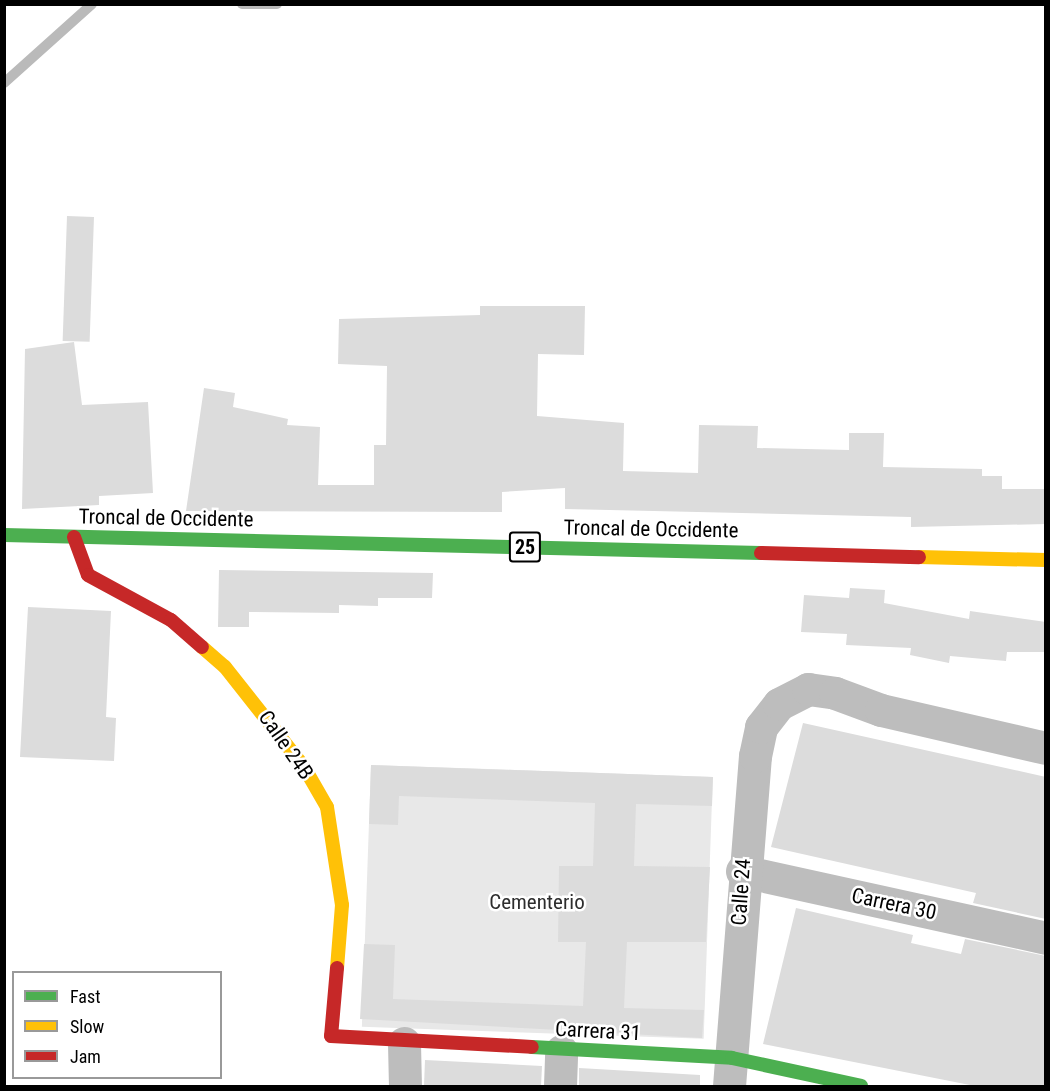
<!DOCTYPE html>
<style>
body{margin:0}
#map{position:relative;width:1050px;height:1091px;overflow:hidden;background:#fff;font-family:"Roboto Condensed",sans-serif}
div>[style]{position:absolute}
.green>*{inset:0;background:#e8e8e8;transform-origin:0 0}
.stream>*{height:10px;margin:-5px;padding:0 5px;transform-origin:5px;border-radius:5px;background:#bababa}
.building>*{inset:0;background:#dcdcdc;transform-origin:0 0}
.street>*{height:33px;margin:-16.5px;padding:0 16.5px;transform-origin:16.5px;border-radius:16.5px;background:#bdbdbd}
.fast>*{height:14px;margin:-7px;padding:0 7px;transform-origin:7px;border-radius:7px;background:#4caf50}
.slow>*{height:14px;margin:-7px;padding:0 7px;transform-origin:7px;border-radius:7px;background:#ffc107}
.jam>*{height:14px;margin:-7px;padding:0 7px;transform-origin:7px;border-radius:7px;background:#c62828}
span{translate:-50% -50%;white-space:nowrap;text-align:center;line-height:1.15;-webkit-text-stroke:5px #fff;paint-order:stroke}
.shield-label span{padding:2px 4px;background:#fff;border:2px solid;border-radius:4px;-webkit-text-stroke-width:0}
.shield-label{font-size:20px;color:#000;font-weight:700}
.street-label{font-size:21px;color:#000}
.park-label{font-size:21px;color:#2d2d2d}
.frame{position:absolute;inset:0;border:6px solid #000;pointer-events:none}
.legend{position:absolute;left:12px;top:971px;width:210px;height:108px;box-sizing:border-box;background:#fff;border:2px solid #999;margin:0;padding:8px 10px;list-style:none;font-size:18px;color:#000}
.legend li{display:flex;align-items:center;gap:12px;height:30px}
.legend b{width:30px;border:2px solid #999}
</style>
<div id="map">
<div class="green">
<div style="left:371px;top:765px;width:342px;height:262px;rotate:2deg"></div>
</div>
<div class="stream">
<div style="left:242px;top:4px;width:35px"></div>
<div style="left:4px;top:83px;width:118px;rotate:-41.9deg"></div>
</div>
<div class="building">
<div style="left:67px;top:216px;width:27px;height:125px;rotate:2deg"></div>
<div style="clip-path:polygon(480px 306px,585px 306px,584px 355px,538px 354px,537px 416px,624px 423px,623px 471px,698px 473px,699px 425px,758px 426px,757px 448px,849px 450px,849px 433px,884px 433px,883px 467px,982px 469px,982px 476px,1002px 476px,1002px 489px,1046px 489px,1046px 524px,911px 527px,911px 517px,565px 509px,565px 488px,502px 492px,502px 512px,186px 511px,204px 388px,235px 393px,233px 407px,288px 419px,287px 425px,320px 427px,318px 485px,374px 485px,374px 445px,386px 445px,387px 366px,338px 364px,339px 319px,480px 315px)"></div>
<div style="clip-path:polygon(74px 342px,82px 405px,148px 402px,153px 493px,99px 496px,99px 505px,22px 509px,25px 349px)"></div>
<div style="clip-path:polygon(219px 570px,433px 573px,432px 598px,378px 598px,378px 606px,339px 605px,339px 613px,249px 612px,249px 627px,218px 627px)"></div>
<div style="clip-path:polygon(850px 588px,885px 590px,884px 603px,969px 619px,970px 611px,1046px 622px,1046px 652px,1007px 652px,1006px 661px,950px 656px,949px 663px,910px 655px,911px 648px,846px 645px,847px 634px,801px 632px,804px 595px,849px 598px)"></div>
<div style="clip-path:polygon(28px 607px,111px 611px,106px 717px,116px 718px,114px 761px,20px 757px)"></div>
<div style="clip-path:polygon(803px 723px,1046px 777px,1046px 919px,973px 903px,976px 893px,771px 847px)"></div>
<div style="clip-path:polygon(371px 765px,713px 777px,712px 806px,636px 804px,634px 866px,710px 867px,706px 942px,627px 942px,624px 1008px,704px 1010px,702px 1038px,360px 1019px,364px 944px,395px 945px,393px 999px,583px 1006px,586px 942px,558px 942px,559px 866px,593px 866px,595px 803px,399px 796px,398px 825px,369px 824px)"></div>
<div style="clip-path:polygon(796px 908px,913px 935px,911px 943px,961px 954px,965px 939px,1046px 956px,1046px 1086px,975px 1086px,763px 1044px)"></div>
<div style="clip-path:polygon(425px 1060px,542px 1066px,541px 1086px,424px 1086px)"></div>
<div style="clip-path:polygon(579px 1068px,700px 1075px,700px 1086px,579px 1086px)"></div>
</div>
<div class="street">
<div style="left:742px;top:871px;width:311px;rotate:12.4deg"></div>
<div style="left:404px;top:1043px;width:43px;rotate:88.7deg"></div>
<div style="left:560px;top:1086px;width:35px;rotate:-88deg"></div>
<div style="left:729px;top:1086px;width:331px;rotate:-85.5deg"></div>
<div style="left:755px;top:756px;width:30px;rotate:-78deg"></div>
<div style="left:761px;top:727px;width:29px;rotate:-52deg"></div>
<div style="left:779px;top:704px;width:33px;rotate:-27deg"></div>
<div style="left:808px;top:689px;width:27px;rotate:8deg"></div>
<div style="left:835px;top:693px;width:49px;rotate:20.3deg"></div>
<div style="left:881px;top:710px;width:169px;rotate:13deg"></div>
</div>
<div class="fast">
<div style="left:4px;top:535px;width:757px;rotate:1.36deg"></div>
<div style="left:532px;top:1047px;width:200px;rotate:3.1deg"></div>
<div style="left:732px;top:1058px;width:132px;rotate:12.2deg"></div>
</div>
<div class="slow">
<div style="left:919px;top:557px;width:127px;rotate:1.4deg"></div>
<div style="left:202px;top:647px;width:30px;rotate:41deg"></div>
<div style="left:225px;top:667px;width:127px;rotate:51.7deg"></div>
<div style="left:304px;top:767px;width:46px;rotate:60.1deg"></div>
<div style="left:327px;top:807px;width:99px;rotate:81.3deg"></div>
<div style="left:342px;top:905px;width:63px;rotate:94.5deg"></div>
</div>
<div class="jam">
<div style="left:74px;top:537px;width:40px;rotate:69.8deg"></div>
<div style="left:88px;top:575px;width:94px;rotate:28.5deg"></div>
<div style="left:171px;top:620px;width:41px;rotate:41.1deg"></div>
<div style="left:761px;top:553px;width:158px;rotate:1.5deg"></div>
<div style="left:337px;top:968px;width:68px;rotate:95deg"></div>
<div style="left:331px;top:1036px;width:201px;rotate:3.1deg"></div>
</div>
<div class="shield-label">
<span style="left:525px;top:547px">25</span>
</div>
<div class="street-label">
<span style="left:166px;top:518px;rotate:1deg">Troncal de Occidente</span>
<span style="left:651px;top:529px;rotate:1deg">Troncal de Occidente</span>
<span style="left:286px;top:745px;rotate:55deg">Calle 24B</span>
<span style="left:741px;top:892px;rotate:-86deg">Calle 24</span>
<span style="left:894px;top:904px;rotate:12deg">Carrera 30</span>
<span style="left:598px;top:1031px;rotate:3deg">Carrera 31</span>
</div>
<div class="park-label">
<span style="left:537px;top:902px">Cementerio</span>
</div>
<div class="frame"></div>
<ul class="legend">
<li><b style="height:8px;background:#4caf50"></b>Fast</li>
<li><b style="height:8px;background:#ffc107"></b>Slow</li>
<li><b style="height:8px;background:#c62828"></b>Jam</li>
</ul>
</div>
